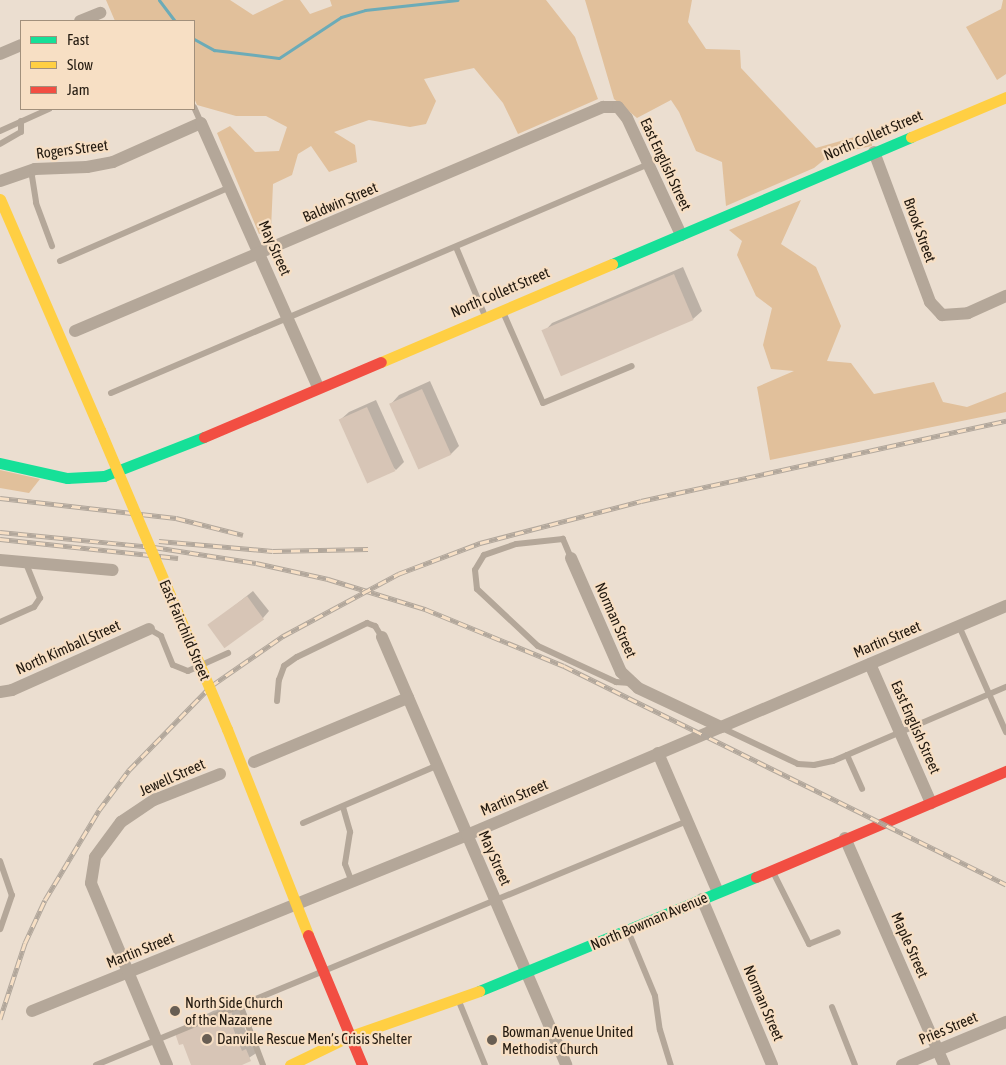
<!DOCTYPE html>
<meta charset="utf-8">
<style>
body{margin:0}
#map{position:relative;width:1006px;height:1065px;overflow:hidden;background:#ebded0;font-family:"Asap Condensed",sans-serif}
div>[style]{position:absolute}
.forest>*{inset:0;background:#e1c09b}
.shadow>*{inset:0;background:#0003}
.stream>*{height:3px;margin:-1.5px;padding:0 1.5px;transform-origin:1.5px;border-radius:1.5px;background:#6cabb7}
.building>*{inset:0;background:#d7c5b6;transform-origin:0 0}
.lane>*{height:6px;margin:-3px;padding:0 3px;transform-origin:3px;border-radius:3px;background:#b4a799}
.street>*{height:12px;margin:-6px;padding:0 6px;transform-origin:6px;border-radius:6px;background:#b4a799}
.fast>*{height:11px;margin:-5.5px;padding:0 5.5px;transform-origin:5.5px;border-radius:5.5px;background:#16e098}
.slow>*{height:11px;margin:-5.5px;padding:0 5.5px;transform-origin:5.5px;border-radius:5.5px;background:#ffcf43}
.jam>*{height:11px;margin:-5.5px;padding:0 5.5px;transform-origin:5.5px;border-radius:5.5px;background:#f24e42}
.rail>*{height:5px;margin-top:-2.5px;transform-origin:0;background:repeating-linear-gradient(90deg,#f7dfc4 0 9px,#b2a79b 0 18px);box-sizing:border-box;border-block:1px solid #b2a79b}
.slow-bridge>*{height:11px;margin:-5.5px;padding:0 5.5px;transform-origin:5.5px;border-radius:5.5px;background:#ffcf43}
.dots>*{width:14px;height:14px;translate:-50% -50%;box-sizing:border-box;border:2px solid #f7dfc4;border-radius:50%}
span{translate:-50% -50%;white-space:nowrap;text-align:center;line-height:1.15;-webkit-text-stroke:4.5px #f7dfc4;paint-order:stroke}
.street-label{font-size:15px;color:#22190f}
.poi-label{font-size:15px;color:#22190f}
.left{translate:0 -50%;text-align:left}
.legend{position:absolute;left:20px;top:20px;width:175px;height:90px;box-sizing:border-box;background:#f7dfc4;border:1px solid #a2907c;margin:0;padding:6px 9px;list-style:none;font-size:15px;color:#22190f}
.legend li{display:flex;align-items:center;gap:10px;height:25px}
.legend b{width:25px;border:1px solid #a2907c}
</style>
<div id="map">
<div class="forest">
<div style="clip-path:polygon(106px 0,230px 0,253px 15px,284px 0,300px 0,310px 14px,332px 6px,330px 0,546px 0,575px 37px,598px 99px,518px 134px,503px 103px,474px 68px,424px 79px,436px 101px,426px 124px,410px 127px,369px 120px,334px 132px,355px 145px,357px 162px,329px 172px,311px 146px,298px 154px,292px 175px,273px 184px,271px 229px,259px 234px,217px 133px,230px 126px,255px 152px,279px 151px,287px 127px,266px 116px,236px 116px,197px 105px,194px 98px,194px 21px,115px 21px)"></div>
<div style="clip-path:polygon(585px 0,692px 0,688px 22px,706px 49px,740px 50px,741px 68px,816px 148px,872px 132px,872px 146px,830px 155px,814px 168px,726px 206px,722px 162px,696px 151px,679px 112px,671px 100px,637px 118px,614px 99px)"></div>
<div style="clip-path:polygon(1003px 0,1006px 0,1006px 74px,997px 80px,966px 27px,1001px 9px)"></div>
<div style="clip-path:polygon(801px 200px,781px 244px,816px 267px,841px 326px,827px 361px,851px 363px,874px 394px,934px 382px,943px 402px,967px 407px,1006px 392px,1006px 412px,770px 460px,757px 387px,794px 371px,771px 369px,763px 345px,772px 308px,756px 296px,737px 255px,742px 241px,729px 230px)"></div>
<div style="clip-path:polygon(0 470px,40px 479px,29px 493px,0 488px)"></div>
</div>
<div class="shadow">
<div style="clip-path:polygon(683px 267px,702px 311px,693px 319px,544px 332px,552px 323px)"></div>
<div style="clip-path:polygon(430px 381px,459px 446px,451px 454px,419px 468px,391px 404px,399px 395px)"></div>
<div style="clip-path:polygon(376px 400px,404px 462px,396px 470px,340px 420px,349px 412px)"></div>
<div style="clip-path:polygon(253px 591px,269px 611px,263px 618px,209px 626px)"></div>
<div style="clip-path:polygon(239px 1004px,243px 1014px,240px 1017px,251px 1043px,254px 1042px,258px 1052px,238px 1065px,193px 1065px,184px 1042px,176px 1034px,185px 1025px,223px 1006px,224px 1010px)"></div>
</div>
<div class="stream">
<div style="left:159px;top:0;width:26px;rotate:53deg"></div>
<div style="left:194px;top:39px;width:23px;rotate:29deg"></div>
<div style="left:214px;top:50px;width:65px;rotate:7deg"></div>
<div style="left:279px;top:58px;width:74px;rotate:-33.5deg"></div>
<div style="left:341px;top:17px;width:25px;rotate:-16deg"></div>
<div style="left:365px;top:10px;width:93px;rotate:-6.2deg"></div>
</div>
<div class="building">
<div style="left:674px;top:274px;width:50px;height:144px;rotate:67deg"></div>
<div style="left:422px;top:389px;width:72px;height:36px;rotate:66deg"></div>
<div style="left:367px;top:407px;width:70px;height:31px;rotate:66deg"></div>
<div style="left:247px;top:596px;width:29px;height:49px;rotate:54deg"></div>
<div style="clip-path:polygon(231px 1011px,235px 1023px,232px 1025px,242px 1051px,246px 1049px,251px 1061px,242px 1065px,191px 1065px,183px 1044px,179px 1045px,175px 1033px)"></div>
</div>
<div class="lane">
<div style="left:194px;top:107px;width:17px;rotate:66deg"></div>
<div style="left:0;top:131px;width:54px;rotate:-24.2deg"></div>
<div style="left:0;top:144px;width:24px;rotate:-30deg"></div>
<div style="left:21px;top:132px;width:11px;rotate:-90deg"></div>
<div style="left:31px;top:170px;width:33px;rotate:81deg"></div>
<div style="left:36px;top:203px;width:46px;rotate:69.6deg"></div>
<div style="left:456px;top:247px;width:75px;rotate:67.2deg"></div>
<div style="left:60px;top:261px;width:185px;rotate:-23.5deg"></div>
<div style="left:503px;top:312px;width:99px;rotate:66.3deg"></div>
<div style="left:543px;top:403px;width:96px;rotate:-22.6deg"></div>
<div style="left:111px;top:393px;width:585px;rotate:-23.06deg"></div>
<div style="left:571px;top:558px;width:21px;rotate:-113deg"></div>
<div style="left:563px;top:539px;width:47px;rotate:173.9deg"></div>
<div style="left:516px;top:544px;width:34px;rotate:161deg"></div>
<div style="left:484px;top:555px;width:17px;rotate:121deg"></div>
<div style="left:475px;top:570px;width:19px;rotate:84deg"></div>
<div style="left:477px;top:589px;width:83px;rotate:43.1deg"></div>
<div style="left:538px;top:646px;width:86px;rotate:24.8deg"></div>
<div style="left:616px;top:682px;width:14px;rotate:4deg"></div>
<div style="left:0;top:622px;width:37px;rotate:-24deg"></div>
<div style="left:34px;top:607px;width:11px;rotate:-56deg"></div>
<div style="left:40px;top:598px;width:38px;rotate:-112deg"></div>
<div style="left:959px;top:626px;width:116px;rotate:66.1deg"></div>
<div style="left:149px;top:629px;width:14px;rotate:30deg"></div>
<div style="left:161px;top:636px;width:31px;rotate:68deg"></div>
<div style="left:173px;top:665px;width:16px;rotate:22deg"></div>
<div style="left:188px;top:671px;width:44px;rotate:-24.2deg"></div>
<div style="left:277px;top:701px;width:21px;rotate:-85deg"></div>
<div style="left:279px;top:680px;width:15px;rotate:-70deg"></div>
<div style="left:284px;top:666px;width:16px;rotate:-35deg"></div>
<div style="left:297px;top:657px;width:78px;rotate:-25.9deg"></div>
<div style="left:367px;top:623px;width:9px;rotate:21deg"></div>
<div style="left:375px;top:626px;width:13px;rotate:58deg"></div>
<div style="left:722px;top:728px;width:84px;rotate:25.3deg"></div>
<div style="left:798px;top:764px;width:16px;rotate:4deg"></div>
<div style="left:814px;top:765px;width:19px;rotate:-12deg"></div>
<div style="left:833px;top:761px;width:188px;rotate:-23.2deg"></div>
<div style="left:847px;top:755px;width:37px;rotate:66deg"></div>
<div style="left:343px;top:807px;width:26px;rotate:74deg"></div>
<div style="left:350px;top:832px;width:32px;rotate:99deg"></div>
<div style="left:345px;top:864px;width:19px;rotate:69deg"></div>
<div style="left:303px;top:823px;width:145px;rotate:-23.2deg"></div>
<div style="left:0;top:861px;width:36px;rotate:71deg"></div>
<div style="left:12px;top:895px;width:36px;rotate:109deg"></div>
<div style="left:772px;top:870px;width:83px;rotate:63.4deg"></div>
<div style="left:809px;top:944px;width:31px;rotate:-22deg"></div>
<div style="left:628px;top:931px;width:70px;rotate:67.4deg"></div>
<div style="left:655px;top:996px;width:34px;rotate:82deg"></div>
<div style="left:660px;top:1030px;width:37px;rotate:73deg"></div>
<div style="left:458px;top:999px;width:71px;rotate:67.8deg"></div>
<div style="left:241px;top:1007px;width:62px;rotate:69.2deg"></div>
<div style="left:832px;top:1007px;width:62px;rotate:68.4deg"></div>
<div style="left:96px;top:1065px;width:639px;rotate:-22.43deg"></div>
</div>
<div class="street">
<div style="left:80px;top:21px;width:22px;rotate:-22deg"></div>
<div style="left:0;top:54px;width:23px;rotate:-23deg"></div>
<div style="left:874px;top:152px;width:160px;rotate:69.5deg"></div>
<div style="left:930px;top:302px;width:18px;rotate:47deg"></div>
<div style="left:942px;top:315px;width:26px;rotate:-4deg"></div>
<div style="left:968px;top:313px;width:42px;rotate:-24.1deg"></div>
<div style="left:0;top:181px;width:37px;rotate:-19deg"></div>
<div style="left:35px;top:169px;width:52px;rotate:-2.2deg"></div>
<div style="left:87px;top:167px;width:26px;rotate:-11deg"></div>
<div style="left:113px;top:162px;width:96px;rotate:-23.9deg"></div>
<div style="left:201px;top:123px;width:289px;rotate:66.1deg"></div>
<div style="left:75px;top:331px;width:574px;rotate:-22.99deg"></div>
<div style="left:603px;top:107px;width:15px"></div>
<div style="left:618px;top:107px;width:14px;rotate:51deg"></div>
<div style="left:627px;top:118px;width:129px;rotate:65.2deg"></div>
<div style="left:571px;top:558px;width:124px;rotate:66.3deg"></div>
<div style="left:621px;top:672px;width:23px;rotate:43deg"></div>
<div style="left:638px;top:688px;width:92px;rotate:25.2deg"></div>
<div style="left:0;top:560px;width:113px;rotate:5.1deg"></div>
<div style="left:382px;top:637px;width:466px;rotate:66.7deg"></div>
<div style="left:870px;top:664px;width:152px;rotate:66.3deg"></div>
<div style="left:0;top:692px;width:12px;rotate:-9deg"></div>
<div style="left:12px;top:690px;width:150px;rotate:-24deg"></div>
<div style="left:658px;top:753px;width:151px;rotate:66.7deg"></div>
<div style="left:254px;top:762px;width:167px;rotate:-22.6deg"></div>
<div style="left:845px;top:838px;width:248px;rotate:66.4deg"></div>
<div style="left:702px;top:899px;width:180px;rotate:67.1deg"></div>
<div style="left:32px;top:1011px;width:469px;rotate:-22deg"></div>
<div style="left:467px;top:835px;width:586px;rotate:-23.02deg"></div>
<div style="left:167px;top:1065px;width:197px;rotate:-112.7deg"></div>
<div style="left:91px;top:883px;width:26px;rotate:-81deg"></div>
<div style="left:95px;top:857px;width:44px;rotate:-53.4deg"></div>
<div style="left:121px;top:822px;width:40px;rotate:-34deg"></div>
<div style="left:154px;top:800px;width:71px;rotate:-21.5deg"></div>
<div style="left:902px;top:1065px;width:113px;rotate:-22.5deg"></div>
</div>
<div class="fast">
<div style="left:612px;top:264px;width:325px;rotate:-23deg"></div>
<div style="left:0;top:463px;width:69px;rotate:12.6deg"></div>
<div style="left:67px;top:478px;width:37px;rotate:-3deg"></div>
<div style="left:104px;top:476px;width:107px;rotate:-21.3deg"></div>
<div style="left:479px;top:991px;width:300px;rotate:-22.4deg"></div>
</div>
<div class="slow">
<div style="left:911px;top:137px;width:103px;rotate:-22.8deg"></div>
<div style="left:0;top:199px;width:252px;rotate:66.6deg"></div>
<div style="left:381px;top:362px;width:251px;rotate:-23deg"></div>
<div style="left:227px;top:729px;width:221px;rotate:68.5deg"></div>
<div style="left:290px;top:1065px;width:64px;rotate:-25.8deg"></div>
<div style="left:348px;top:1037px;width:139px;rotate:-19.3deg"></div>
</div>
<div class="jam">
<div style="left:204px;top:437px;width:192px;rotate:-23deg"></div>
<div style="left:756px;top:877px;width:272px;rotate:-23deg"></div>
<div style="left:308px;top:935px;width:141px;rotate:67.4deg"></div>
</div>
<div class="rail">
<div style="left:0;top:498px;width:177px;rotate:6.5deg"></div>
<div style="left:176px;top:518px;width:69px;rotate:14.2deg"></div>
<div style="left:0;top:532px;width:155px;rotate:5.6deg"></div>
<div style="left:154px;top:547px;width:103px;rotate:8.9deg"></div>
<div style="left:256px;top:563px;width:74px;rotate:12.5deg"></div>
<div style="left:328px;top:579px;width:102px;rotate:17.2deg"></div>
<div style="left:425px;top:609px;width:150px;rotate:22.3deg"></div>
<div style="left:564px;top:666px;width:493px;rotate:26.3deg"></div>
<div style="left:0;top:539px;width:179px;rotate:6.1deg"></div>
<div style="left:159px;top:541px;width:114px;rotate:5deg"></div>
<div style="left:273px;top:551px;width:95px;rotate:-1.2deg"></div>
<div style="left:0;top:1019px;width:80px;rotate:-71.8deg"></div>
<div style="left:25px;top:943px;width:47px;rotate:-65.1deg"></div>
<div style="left:45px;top:900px;width:105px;rotate:-59deg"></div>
<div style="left:99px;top:810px;width:50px;rotate:-53.1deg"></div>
<div style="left:129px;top:770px;width:117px;rotate:-45.7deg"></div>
<div style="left:211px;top:686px;width:88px;rotate:-34.8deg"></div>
<div style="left:283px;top:636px;width:131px;rotate:-28.3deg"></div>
<div style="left:398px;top:574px;width:88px;rotate:-20.7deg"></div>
<div style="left:480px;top:543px;width:166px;rotate:-14.6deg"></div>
<div style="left:641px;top:501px;width:374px;rotate:-12.4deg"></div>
</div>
<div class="slow-bridge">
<div style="left:100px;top:430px;width:325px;rotate:67deg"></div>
</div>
<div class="dots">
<div style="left:175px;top:1011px;background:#685e53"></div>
<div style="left:207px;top:1039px;background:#685e53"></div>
<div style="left:492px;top:1040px;background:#685e53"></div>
</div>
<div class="street-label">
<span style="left:873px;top:135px;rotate:-23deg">North Collett Street</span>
<span style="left:72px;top:149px;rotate:-7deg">Rogers Street</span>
<span style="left:666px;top:164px;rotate:65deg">East English Street</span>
<span style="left:340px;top:202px;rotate:-23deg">Baldwin Street</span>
<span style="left:920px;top:230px;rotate:70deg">Brook Street</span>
<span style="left:275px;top:248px;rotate:66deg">May Street</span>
<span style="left:500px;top:292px;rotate:-23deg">North Collett Street</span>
<span style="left:616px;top:620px;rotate:66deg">Norman Street</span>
<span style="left:185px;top:630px;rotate:67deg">East Fairchild Street</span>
<span style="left:887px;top:639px;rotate:-23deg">Martin Street</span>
<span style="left:68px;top:647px;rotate:-24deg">North Kimball Street</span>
<span style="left:916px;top:727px;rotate:66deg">East English Street</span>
<span style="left:172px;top:777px;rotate:-24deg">Jewell Street</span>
<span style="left:514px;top:797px;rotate:-23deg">Martin Street</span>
<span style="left:495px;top:858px;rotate:66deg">May Street</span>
<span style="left:649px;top:921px;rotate:-23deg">North Bowman Avenue</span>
<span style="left:910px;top:945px;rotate:66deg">Maple Street</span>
<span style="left:140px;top:950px;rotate:-22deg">Martin Street</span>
<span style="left:764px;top:1003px;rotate:67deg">Norman Street</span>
<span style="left:948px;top:1028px;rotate:-23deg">Pries Street</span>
</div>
<div class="poi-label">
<span class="left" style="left:185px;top:1011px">North Side Church<br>of the Nazarene</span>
<span class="left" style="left:502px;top:1040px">Bowman Avenue United<br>Methodist Church</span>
<span class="left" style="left:217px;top:1039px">Danville Rescue Men’s Crisis Shelter</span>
</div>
<ul class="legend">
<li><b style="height:6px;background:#16e098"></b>Fast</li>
<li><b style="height:6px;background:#ffcf43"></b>Slow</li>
<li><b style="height:6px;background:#f24e42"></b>Jam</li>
</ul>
</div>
